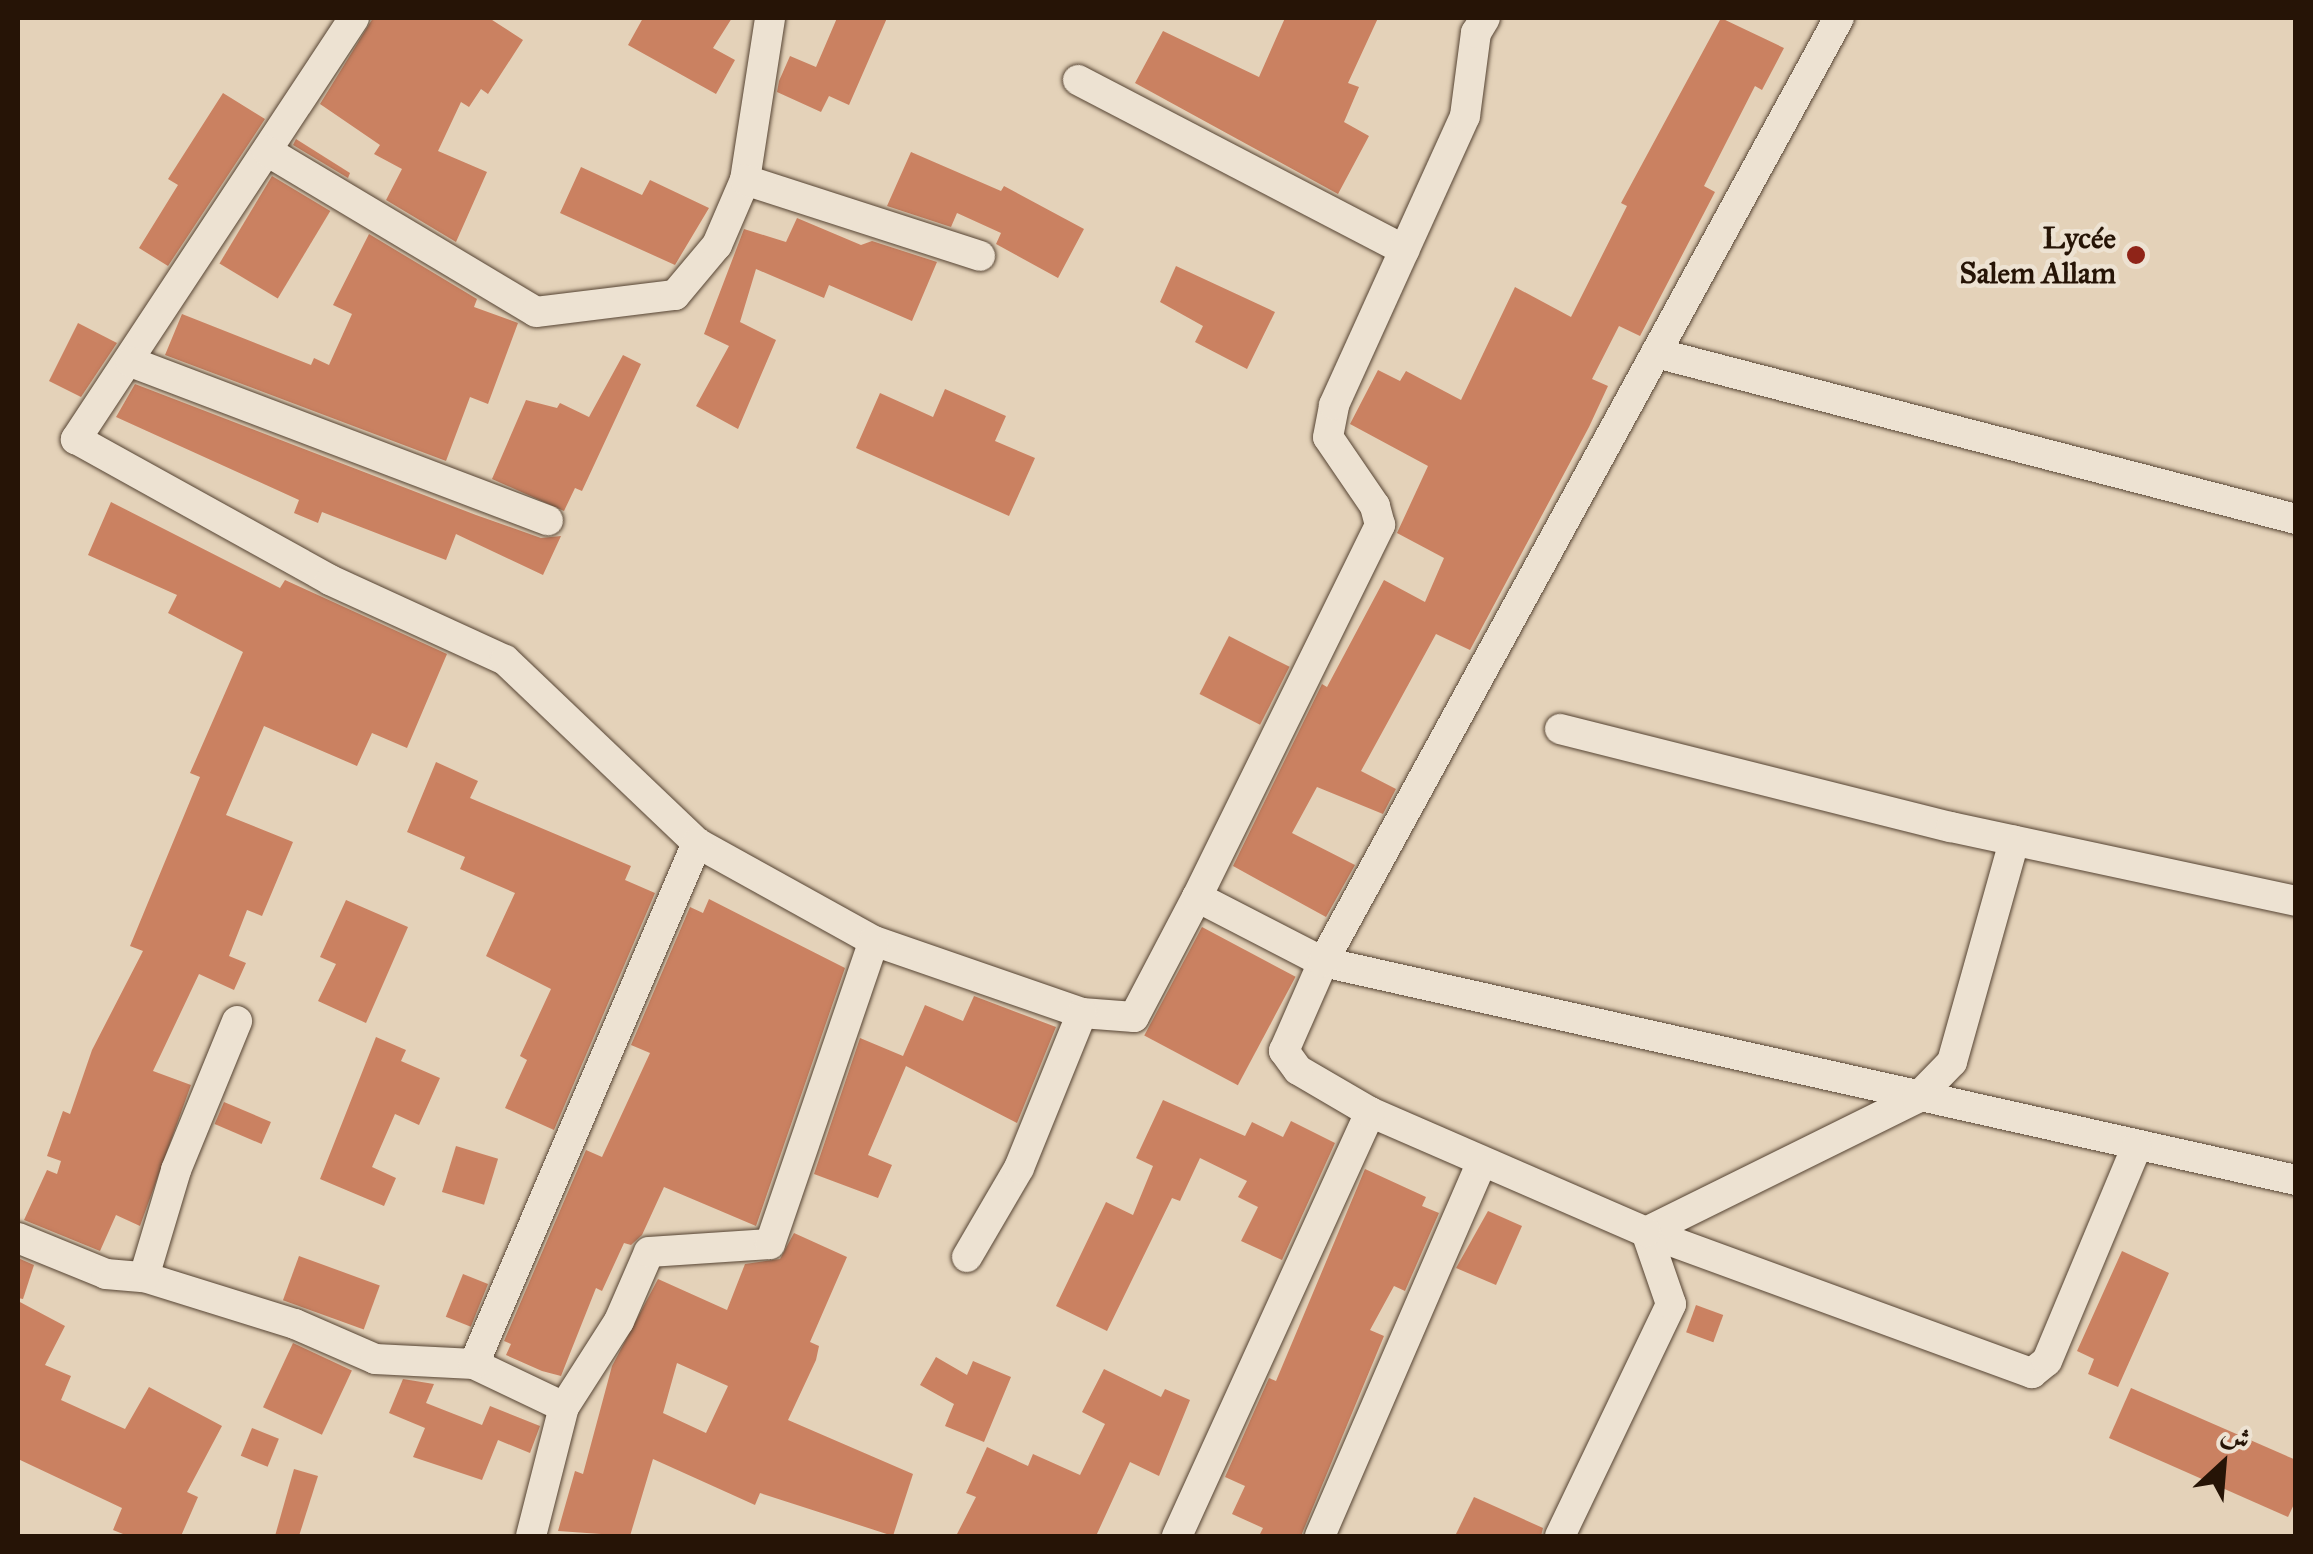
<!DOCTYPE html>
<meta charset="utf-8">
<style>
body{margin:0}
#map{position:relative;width:2313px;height:1554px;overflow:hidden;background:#e4d2b9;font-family:"IM FELL Great Primer",Amiri,serif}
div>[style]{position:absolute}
.building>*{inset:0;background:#ca8161;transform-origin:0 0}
.roads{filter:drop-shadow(0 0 2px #564433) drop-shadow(0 0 2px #564433)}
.street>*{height:30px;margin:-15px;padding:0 15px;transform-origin:15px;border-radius:15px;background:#ede2d2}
.dots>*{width:28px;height:28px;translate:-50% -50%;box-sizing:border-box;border:5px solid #ede2d2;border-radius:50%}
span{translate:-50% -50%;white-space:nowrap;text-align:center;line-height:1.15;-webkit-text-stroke:9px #ede2d2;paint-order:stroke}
.poi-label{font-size:30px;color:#261406;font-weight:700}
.right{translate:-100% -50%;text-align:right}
.frame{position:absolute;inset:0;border:20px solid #261406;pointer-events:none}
.north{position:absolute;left:2173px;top:1414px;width:100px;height:100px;-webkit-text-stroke:8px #ede2d2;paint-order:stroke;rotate:26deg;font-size:28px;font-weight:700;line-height:40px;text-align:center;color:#261406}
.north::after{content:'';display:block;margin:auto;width:35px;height:45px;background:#261406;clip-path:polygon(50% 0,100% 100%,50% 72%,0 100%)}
</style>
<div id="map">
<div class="building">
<div style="clip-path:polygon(373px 18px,489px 18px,523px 40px,488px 94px,481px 89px,469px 107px,461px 102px,438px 151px,487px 172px,456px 242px,386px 200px,402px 169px,374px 154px,380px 145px,320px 104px)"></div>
<div style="clip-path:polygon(643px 18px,732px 18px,713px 48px,735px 60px,716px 94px,628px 45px)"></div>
<div style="clip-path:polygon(837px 18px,887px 18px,849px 105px,829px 96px,821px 112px,777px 92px,779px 81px,790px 56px,816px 67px)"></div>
<div style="clip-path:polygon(1285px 18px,1378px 18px,1348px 83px,1359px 87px,1344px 122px,1369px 136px,1338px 194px,1135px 83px,1163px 31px,1259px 77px)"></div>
<div style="clip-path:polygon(1721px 18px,1784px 48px,1762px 90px,1755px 86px,1704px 186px,1715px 192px,1640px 336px,1619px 326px,1592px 379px,1608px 386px,1589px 427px,1470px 650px,1436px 634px,1361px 771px,1396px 789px,1383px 814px,1317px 787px,1292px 833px,1355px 865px,1326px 917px,1233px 866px,1322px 684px,1327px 687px,1384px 580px,1425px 602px,1444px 558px,1397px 533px,1428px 466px,1350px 424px,1378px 370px,1400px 381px,1406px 371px,1461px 400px,1515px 287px,1571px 317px,1627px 206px,1621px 203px)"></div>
<div style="clip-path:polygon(223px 93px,265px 119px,168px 266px,139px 248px,178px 185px,168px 179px)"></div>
<div style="clip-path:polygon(296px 139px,350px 173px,348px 178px,293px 145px)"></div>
<div style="clip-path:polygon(911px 152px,1001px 191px,1004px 186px,1084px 229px,1058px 278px,996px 244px,1001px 233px,957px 213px,951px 227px,887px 206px)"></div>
<div style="clip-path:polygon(581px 167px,642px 195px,650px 180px,709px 208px,675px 265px,560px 213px)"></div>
<div style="left:272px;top:176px;width:68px;height:102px;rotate:31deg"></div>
<div style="clip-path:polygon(797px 218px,861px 245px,872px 241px,937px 262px,912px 321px,829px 285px,824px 298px,756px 269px,740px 322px,776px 340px,738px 429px,696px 406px,729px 346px,704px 334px,744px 229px,786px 242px)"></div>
<div style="clip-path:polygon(369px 234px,477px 299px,474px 307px,518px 323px,488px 404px,470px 397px,446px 461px,165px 355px,182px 314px,311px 365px,314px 358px,329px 365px,352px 314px,333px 305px)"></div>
<div style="clip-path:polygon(1176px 266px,1275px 312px,1247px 369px,1195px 342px,1203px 326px,1160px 302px)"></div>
<div style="clip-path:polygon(78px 323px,117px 343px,81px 397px,49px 381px)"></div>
<div style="clip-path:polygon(623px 355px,641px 364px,582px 491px,575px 488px,564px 511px,492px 479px,526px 400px,557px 408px,560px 403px,589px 417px)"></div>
<div style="clip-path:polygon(135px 384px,476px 515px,541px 538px,561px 536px,543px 575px,456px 534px,446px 560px,322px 512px,318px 523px,294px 513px,299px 500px,116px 417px)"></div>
<div style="clip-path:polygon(945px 389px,1006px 416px,995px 441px,1035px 458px,1009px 516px,856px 448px,880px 393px,933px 417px)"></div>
<div style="clip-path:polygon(111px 502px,280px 588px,285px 580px,447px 654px,407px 748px,372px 733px,357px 766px,264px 726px,226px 815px,293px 842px,262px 916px,247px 910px,229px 956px,246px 963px,234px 990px,199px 974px,153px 1071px,191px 1085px,140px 1226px,116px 1215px,100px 1251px,24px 1220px,47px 1170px,57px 1174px,61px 1161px,47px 1156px,63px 1111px,70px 1114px,92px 1050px,143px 951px,130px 946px,200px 777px,190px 773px,243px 652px,168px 613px,177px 595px,88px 555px)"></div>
<div style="left:1229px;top:636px;width:68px;height:65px;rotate:27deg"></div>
<div style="clip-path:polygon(436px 762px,478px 781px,470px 798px,631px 866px,625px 880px,655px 893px,554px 1130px,505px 1108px,527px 1060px,520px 1056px,551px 989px,486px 956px,515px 893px,460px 869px,465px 857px,407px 832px)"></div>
<div style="clip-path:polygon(709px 899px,845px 968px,756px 1226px,664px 1187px,642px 1235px,631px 1245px,624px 1243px,602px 1291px,596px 1288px,561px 1376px,542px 1371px,506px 1355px,511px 1344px,504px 1341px,586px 1150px,602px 1157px,650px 1053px,631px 1045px,690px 907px,703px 913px)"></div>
<div style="clip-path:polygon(346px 900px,408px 927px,366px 1023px,318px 1001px,336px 964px,320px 957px)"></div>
<div style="left:1202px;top:927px;width:106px;height:123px;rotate:28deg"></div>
<div style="clip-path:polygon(974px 996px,1056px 1027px,1017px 1123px,906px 1066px,868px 1155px,892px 1165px,878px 1198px,814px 1174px,860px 1038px,903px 1056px,925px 1005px,963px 1021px)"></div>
<div style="clip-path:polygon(376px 1037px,406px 1050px,401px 1061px,440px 1078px,419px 1125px,395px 1114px,372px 1167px,396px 1178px,384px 1206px,320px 1179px)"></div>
<div style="clip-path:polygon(1163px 1100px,1245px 1136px,1252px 1122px,1283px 1137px,1291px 1121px,1335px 1143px,1282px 1260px,1241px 1241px,1258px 1207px,1238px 1197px,1247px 1181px,1200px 1158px,1180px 1201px,1172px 1198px,1107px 1331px,1056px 1306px,1106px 1202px,1133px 1215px,1153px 1166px,1136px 1158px)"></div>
<div style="left:224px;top:1102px;width:51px;height:24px;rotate:23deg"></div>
<div style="left:456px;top:1146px;width:44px;height:48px;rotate:17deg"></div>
<div style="clip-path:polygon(1365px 1169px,1426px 1197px,1422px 1206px,1439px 1213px,1405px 1291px,1394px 1286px,1370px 1330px,1384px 1336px,1301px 1536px,1259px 1536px,1263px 1528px,1232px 1514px,1245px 1486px,1225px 1477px,1269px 1378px,1276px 1381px)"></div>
<div style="clip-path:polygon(1488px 1211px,1522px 1226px,1496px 1285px,1456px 1268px)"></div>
<div style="clip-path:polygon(evenodd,794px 1233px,847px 1257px,810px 1342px,819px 1346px,816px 1360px,788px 1420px,913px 1474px,893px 1536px,760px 1493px,755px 1505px,653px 1459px,630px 1536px,558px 1531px,575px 1471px,583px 1474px,612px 1366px,658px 1279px,727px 1310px,745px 1264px,780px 1259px,794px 1233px,677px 1363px,728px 1386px,706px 1433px,663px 1413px,677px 1363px)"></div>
<div style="clip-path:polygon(2122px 1251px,2169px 1273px,2118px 1387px,2088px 1374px,2094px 1359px,2077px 1351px)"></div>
<div style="left:299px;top:1256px;width:86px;height:47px;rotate:20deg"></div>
<div style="clip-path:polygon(18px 1258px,34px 1265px,23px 1299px,18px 1298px)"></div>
<div style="left:463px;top:1274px;width:27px;height:46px;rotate:22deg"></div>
<div style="clip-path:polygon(18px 1301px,65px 1326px,45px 1365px,71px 1376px,61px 1400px,125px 1429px,149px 1387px,222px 1426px,187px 1492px,198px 1497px,181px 1536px,128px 1536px,113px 1530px,122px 1508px,18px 1459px)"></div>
<div style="left:1696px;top:1305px;width:29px;height:29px;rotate:20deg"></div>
<div style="left:293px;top:1343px;width:65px;height:71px;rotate:25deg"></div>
<div style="clip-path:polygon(936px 1357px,967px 1375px,973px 1361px,1011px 1377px,984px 1442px,945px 1426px,954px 1404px,920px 1385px)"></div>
<div style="clip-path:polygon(1104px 1369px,1161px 1397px,1165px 1389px,1190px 1400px,1159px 1476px,1130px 1462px,1096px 1536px,956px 1536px,976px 1497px,966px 1493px,987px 1447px,1028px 1466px,1033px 1454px,1080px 1475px,1105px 1424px,1082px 1412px)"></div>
<div style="clip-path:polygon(403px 1379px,434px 1384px,426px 1403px,482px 1425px,490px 1406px,540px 1426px,530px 1453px,498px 1440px,482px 1480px,413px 1457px,425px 1428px,389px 1413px)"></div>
<div style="clip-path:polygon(2131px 1388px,2296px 1460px,2296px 1500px,2288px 1517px,2109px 1438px)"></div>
<div style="left:252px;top:1428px;width:29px;height:30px;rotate:22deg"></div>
<div style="clip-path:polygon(294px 1469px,318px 1476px,299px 1536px,275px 1536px)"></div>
<div style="clip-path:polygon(1474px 1497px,1543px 1528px,1541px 1536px,1455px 1536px)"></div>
</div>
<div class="roads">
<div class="street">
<div style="left:354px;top:18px;width:505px;rotate:123.44deg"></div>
<div style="left:76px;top:439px;width:291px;rotate:29deg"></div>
<div style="left:330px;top:580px;width:192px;rotate:24.6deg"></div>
<div style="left:505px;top:660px;width:265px;rotate:43.6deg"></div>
<div style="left:697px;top:843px;width:202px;rotate:29deg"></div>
<div style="left:874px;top:941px;width:220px;rotate:19.1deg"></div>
<div style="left:1082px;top:1013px;width:52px;rotate:4.4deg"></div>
<div style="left:1134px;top:1017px;width:136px;rotate:-62.3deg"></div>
<div style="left:1197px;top:897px;width:142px;rotate:27.3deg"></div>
<div style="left:1323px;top:962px;width:997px;rotate:12.63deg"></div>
<div style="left:1078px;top:80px;width:368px;rotate:27.5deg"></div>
<div style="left:267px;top:151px;width:313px;rotate:30.9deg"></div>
<div style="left:536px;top:312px;width:140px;rotate:-7deg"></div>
<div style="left:675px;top:295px;width:65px;rotate:-50deg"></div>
<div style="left:717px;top:245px;width:71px;rotate:-66.7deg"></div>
<div style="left:745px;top:180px;width:164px;rotate:-81.2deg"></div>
<div style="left:745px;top:180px;width:247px;rotate:17.9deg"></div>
<div style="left:1656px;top:353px;width:661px;rotate:14.54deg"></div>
<div style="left:131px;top:362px;width:446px;rotate:20.8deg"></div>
<div style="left:1560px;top:729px;width:403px;rotate:14.1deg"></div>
<div style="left:1951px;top:827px;width:353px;rotate:12.1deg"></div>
<div style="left:1197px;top:897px;width:415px;rotate:-63.8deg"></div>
<div style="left:1380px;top:525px;width:20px;rotate:-105deg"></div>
<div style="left:1375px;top:506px;width:83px;rotate:-124.3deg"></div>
<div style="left:1328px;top:437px;width:33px;rotate:-79deg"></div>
<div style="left:1334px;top:405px;width:317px;rotate:-65.6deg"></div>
<div style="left:1465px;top:116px;width:84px;rotate:-82.5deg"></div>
<div style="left:1476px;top:33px;width:17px;rotate:-59deg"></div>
<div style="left:1646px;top:1232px;width:411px;rotate:20.1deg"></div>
<div style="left:2032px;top:1373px;width:19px;rotate:-39deg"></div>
<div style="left:2047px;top:1361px;width:231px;rotate:-67.3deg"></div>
<div style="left:1646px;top:1232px;width:302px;rotate:-26.3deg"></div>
<div style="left:1917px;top:1098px;width:50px;rotate:-45.8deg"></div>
<div style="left:1952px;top:1062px;width:230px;rotate:-74.3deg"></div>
<div style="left:18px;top:1238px;width:95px;rotate:22.2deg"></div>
<div style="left:106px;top:1274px;width:38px;rotate:5deg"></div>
<div style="left:144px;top:1277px;width:158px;rotate:17.3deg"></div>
<div style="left:295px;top:1324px;width:87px;rotate:23.6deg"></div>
<div style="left:375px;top:1359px;width:99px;rotate:2.9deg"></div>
<div style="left:967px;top:1257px;width:103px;rotate:-59.7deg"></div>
<div style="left:1019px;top:1168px;width:167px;rotate:-67.9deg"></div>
<div style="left:144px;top:1277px;width:112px;rotate:-73.3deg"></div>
<div style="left:176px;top:1170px;width:161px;rotate:-67.7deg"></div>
<div style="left:564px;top:1407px;width:102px;rotate:-57.4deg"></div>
<div style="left:619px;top:1321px;width:75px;rotate:-66.5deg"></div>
<div style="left:649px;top:1252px;width:121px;rotate:-3.8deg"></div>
<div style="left:770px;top:1244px;width:320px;rotate:-71.1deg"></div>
<div style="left:531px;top:1536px;width:133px;rotate:-75.7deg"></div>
<div style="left:564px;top:1407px;width:100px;rotate:-154.5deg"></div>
<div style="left:474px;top:1364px;width:567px;rotate:-66.83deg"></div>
<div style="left:1177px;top:1536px;width:466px;rotate:-65.5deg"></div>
<div style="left:1320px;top:1536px;width:405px;rotate:-66.6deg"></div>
<div style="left:1560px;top:1536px;width:257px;rotate:-64.4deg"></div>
<div style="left:1671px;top:1304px;width:76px;rotate:-109.1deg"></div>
<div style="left:1646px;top:1232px;width:301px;rotate:-156.5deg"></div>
<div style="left:1370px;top:1112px;width:83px;rotate:-149.7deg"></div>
<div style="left:1298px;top:1070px;width:24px;rotate:-126deg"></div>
<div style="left:1284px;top:1051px;width:97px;rotate:-66.3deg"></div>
<div style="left:1323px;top:962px;width:1076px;rotate:-61.34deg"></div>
</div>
</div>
<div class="dots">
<div style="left:2136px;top:255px;background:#8f2418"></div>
</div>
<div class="poi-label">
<span class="right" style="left:2116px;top:255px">Lycée<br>Salem Allam</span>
</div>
<div class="frame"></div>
<div class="north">ش</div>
</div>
